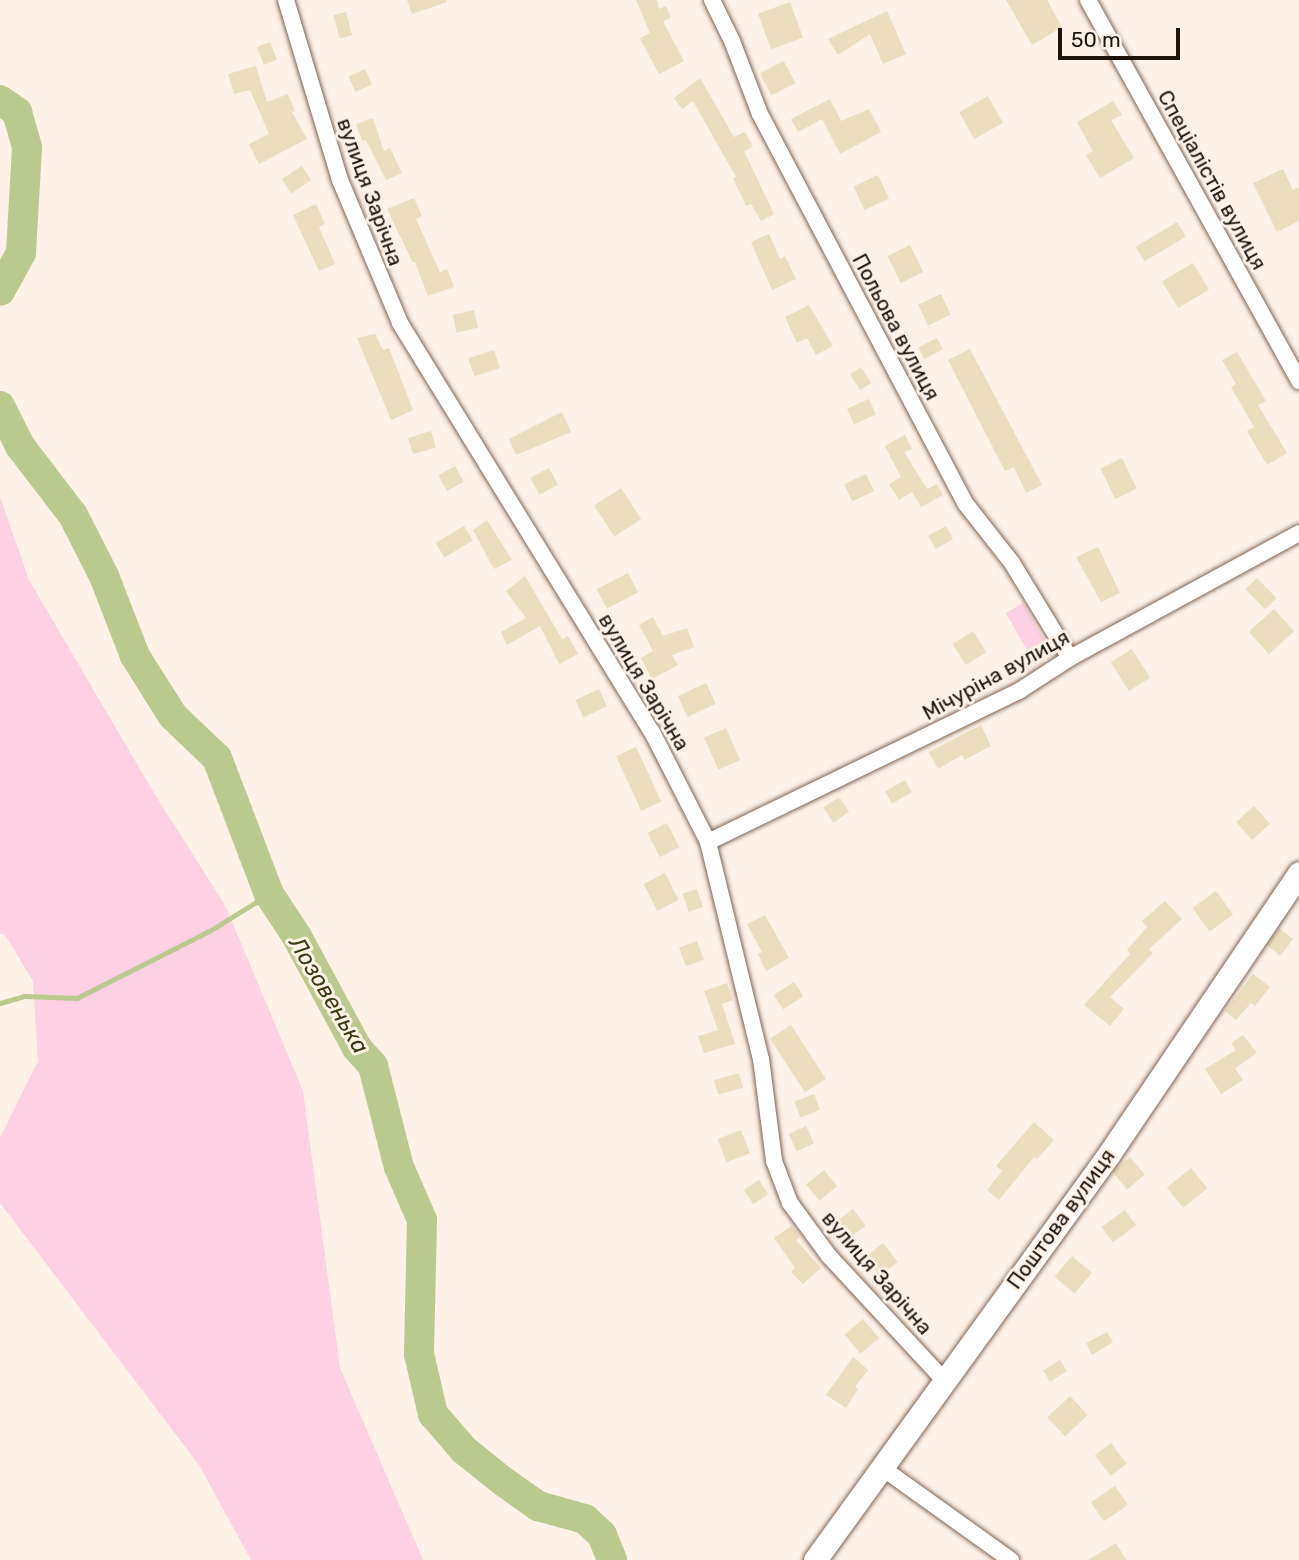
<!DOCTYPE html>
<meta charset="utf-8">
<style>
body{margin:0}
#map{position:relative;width:1299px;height:1560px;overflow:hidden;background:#fdf1e8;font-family:Rubik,sans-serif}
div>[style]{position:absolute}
.green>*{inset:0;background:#fdd1e3;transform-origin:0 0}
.stream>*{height:5px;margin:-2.5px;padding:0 2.5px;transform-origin:2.5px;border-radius:2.5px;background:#bac98d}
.river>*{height:30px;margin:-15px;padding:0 15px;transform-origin:15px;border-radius:15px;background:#bac98d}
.building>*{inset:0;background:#ebddbe;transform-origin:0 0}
.roads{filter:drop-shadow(0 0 2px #806452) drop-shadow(0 0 2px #806452)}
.street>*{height:16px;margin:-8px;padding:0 8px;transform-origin:8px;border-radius:8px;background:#fff}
.secondary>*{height:23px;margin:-11.5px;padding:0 11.5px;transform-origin:11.5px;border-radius:11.5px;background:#fff}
span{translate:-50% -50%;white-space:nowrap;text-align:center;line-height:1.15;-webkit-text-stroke:6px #fdf1e8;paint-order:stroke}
.street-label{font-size:21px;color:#1d130b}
.water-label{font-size:23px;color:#343d0f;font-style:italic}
.scale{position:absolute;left:1058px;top:28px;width:122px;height:32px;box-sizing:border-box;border:4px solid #1d130b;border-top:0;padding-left:9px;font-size:21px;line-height:24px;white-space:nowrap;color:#1d130b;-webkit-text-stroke:5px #fdf1e8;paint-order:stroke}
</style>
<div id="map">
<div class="green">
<div style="clip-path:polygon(0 497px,29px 580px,157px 798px,225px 905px,303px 1091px,340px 1368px,423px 1560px,251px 1560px,199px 1465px,0 1203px,0 1138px,38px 1061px,33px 981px,5px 935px,0 934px)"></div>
<div style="left:1023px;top:603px;width:54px;height:20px;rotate:60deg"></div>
</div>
<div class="stream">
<div style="left:0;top:1003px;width:25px;rotate:-16deg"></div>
<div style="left:24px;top:996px;width:53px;rotate:2.2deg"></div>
<div style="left:77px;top:998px;width:150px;rotate:-26.9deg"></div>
<div style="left:211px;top:930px;width:68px;rotate:-31.8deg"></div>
</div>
<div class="river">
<div style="left:0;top:100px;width:21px;rotate:35deg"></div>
<div style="left:17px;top:112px;width:37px;rotate:74deg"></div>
<div style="left:27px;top:148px;width:105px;rotate:93.3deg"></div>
<div style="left:21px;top:253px;width:43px;rotate:118.9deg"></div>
<div style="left:0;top:406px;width:45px;rotate:63.4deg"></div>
<div style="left:20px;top:446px;width:87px;rotate:52.5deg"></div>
<div style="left:73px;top:515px;width:68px;rotate:63.1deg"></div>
<div style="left:104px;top:576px;width:86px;rotate:68.8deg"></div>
<div style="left:135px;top:656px;width:71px;rotate:57.7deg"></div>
<div style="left:173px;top:716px;width:61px;rotate:43.7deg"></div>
<div style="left:217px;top:758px;width:146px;rotate:69.1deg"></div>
<div style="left:269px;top:894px;width:49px;rotate:56.6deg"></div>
<div style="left:296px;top:935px;width:128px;rotate:61.6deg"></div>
<div style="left:357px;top:1048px;width:24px;rotate:48deg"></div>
<div style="left:373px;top:1066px;width:104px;rotate:75.6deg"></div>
<div style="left:399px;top:1167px;width:58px;rotate:66.5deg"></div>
<div style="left:422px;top:1220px;width:134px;rotate:91.3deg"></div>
<div style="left:419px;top:1354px;width:62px;rotate:76.9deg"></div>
<div style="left:433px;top:1414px;width:48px;rotate:49.3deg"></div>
<div style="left:464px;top:1450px;width:51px;rotate:38.7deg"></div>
<div style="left:504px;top:1482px;width:42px;rotate:35.2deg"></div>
<div style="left:538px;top:1506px;width:49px;rotate:15.5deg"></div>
<div style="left:585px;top:1519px;width:23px;rotate:43deg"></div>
<div style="left:602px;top:1535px;width:27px;rotate:68deg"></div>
</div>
<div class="building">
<div style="clip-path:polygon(407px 0,446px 0,447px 2px,412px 14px)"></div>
<div style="clip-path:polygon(636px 0,657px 0,659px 9px,666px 6px,671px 18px,663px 21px,684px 61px,659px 74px,640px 38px,650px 33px)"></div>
<div style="clip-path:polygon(1006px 0,1047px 0,1062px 27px,1032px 45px)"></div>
<div style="left:790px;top:2px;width:38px;height:34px;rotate:70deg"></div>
<div style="clip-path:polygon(887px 11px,906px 54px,883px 64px,870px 34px,838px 55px,828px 39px)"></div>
<div style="left:346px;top:12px;width:24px;height:13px;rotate:75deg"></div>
<div style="left:270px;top:42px;width:19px;height:14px;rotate:69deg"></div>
<div style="left:784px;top:61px;width:25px;height:27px;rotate:63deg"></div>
<div style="clip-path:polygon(256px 66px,267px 102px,288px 94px,295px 111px,292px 112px,307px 139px,259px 164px,249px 144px,269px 134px,250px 90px,234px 94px,228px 74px)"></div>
<div style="left:365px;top:69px;width:17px;height:18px;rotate:66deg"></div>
<div style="clip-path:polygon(700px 78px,734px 137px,745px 132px,753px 147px,744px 151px,774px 214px,761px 221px,751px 204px,746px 206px,733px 178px,736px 177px,693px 101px,682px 109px,674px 98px)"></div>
<div style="left:988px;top:96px;width:31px;height:33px;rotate:61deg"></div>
<div style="clip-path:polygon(830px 99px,841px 121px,869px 109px,881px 132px,840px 154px,822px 119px,798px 132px,791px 119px)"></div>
<div style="clip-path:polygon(1113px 101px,1122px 115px,1111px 120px,1134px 158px,1100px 178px,1086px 155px,1093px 151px,1077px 122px)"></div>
<div style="clip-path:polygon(373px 118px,384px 151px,390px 148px,402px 173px,386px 180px,366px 140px,362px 141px,356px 124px)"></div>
<div style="left:302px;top:166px;width:17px;height:24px;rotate:57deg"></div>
<div style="clip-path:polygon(1283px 169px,1293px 190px,1299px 187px,1299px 221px,1277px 232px,1253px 183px)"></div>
<div style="left:878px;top:175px;width:26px;height:27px;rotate:65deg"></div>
<div style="clip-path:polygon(414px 198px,422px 216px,416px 219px,440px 272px,447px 269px,454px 287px,428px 296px,415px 262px,413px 263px,387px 209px)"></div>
<div style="clip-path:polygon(316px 204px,325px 224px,319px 227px,335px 264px,319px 271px,293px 215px)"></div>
<div style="left:1177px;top:222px;width:17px;height:48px;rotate:59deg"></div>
<div style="clip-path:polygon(769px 234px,780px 259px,785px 256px,796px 279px,772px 290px,751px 242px)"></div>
<div style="left:910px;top:245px;width:30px;height:25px;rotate:64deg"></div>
<div style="left:1193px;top:263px;width:31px;height:36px;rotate:59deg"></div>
<div style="left:941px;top:294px;width:23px;height:25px;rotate:65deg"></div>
<div style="clip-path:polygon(809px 305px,833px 346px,816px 355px,807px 338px,797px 343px,785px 317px)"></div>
<div style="left:474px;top:310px;width:18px;height:22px;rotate:77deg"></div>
<div style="clip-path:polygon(375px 334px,383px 350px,389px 348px,413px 410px,391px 420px,357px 338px)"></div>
<div style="left:937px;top:338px;width:13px;height:21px;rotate:63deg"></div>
<div style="clip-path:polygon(970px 349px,1042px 485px,1026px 493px,1014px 467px,1005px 471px,948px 360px)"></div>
<div style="left:494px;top:350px;width:19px;height:27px;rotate:72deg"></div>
<div style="clip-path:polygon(1237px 352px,1266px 401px,1258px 405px,1287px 453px,1267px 465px,1247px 431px,1254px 427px,1231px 387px,1236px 384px,1222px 360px)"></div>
<div style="left:861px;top:367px;width:19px;height:13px;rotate:58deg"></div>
<div style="left:869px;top:399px;width:17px;height:24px;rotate:66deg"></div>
<div style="clip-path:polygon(562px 412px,571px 432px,516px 455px,509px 439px)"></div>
<div style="left:431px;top:431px;width:17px;height:24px;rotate:73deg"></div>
<div style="clip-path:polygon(905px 435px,912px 449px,904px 452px,927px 489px,937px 484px,943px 495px,921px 507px,912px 492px,899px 500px,889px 484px,901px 477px,885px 446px)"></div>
<div style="left:1122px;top:458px;width:34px;height:24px;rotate:64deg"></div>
<div style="left:455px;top:466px;width:18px;height:19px;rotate:61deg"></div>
<div style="left:549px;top:468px;width:19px;height:21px;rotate:62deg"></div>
<div style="left:866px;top:474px;width:19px;height:24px;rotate:65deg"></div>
<div style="left:621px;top:488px;width:37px;height:32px;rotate:57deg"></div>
<div style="clip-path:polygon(487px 520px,512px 560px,494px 569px,473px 530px)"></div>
<div style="left:464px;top:526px;width:17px;height:33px;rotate:59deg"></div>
<div style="left:946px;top:526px;width:15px;height:20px;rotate:62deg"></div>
<div style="clip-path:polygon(1098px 547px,1120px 593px,1101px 602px,1076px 557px)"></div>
<div style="left:628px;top:573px;width:22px;height:35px;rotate:63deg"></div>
<div style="clip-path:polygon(525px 576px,562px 639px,568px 636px,578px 654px,559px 664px,540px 626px,507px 645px,501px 632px,526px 618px,506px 591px)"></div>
<div style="left:1257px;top:578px;width:28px;height:16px;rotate:46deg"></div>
<div style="left:1274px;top:609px;width:30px;height:34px;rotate:48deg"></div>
<div style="clip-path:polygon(653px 617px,663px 636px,687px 628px,694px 647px,672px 655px,678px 665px,652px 679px,641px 658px,653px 651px,639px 625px)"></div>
<div style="left:973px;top:631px;width:25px;height:24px;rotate:58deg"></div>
<div style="left:1132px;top:649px;width:34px;height:25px;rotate:58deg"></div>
<div style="left:706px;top:683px;width:23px;height:31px;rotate:65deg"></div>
<div style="left:599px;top:689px;width:19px;height:26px;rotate:65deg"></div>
<div style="clip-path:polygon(981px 725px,991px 746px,964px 760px,962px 755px,938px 769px,929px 752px)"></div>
<div style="left:726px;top:728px;width:35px;height:24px;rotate:66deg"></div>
<div style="left:636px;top:747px;width:60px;height:22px;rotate:65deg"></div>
<div style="left:905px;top:780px;width:14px;height:23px;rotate:60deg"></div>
<div style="left:839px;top:797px;width:18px;height:19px;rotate:56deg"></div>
<div style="left:1254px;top:806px;width:24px;height:24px;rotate:48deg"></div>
<div style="left:667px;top:823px;width:27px;height:22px;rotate:63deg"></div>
<div style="left:665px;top:873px;width:30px;height:24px;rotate:63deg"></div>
<div style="left:697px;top:889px;width:19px;height:15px;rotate:72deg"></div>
<div style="left:1216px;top:891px;width:29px;height:29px;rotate:54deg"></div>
<div style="clip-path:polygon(1165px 901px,1182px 919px,1149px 949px,1153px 953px,1110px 997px,1124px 1009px,1110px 1026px,1084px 1005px,1130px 954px,1127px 950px,1147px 927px,1142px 921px)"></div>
<div style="clip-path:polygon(765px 915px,789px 958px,766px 971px,758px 954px,762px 952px,747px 924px)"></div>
<div style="left:1279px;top:928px;width:18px;height:21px;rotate:38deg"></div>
<div style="left:697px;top:941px;width:20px;height:19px;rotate:70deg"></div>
<div style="clip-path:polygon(1253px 974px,1270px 987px,1255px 1006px,1251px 1003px,1236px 1020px,1225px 1011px)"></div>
<div style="left:794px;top:982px;width:17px;height:24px;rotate:57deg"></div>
<div style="clip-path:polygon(727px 983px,733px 1000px,722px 1004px,735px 1044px,704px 1053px,698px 1036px,718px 1030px,704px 991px)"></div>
<div style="left:791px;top:1025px;width:64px;height:25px;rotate:57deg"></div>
<div style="clip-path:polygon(1243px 1035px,1257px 1053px,1235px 1068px,1243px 1080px,1221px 1094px,1205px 1069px,1236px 1050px,1231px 1043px)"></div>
<div style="left:739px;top:1073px;width:15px;height:26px;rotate:74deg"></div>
<div style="left:814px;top:1094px;width:17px;height:21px;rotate:69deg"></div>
<div style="clip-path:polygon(1034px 1122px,1054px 1140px,1037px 1159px,1034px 1157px,999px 1200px,987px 1190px,1002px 1171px,996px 1166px)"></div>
<div style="left:806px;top:1126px;width:19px;height:19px;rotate:65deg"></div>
<div style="left:741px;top:1130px;width:25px;height:25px;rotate:69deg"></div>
<div style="left:1130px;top:1157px;width:23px;height:23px;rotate:50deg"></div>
<div style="left:1191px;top:1168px;width:26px;height:31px;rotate:51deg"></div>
<div style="left:824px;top:1170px;width:21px;height:23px;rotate:51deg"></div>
<div style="left:759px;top:1180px;width:17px;height:18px;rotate:57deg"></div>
<div style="left:853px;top:1209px;width:21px;height:21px;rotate:53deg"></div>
<div style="left:1125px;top:1210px;width:19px;height:29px;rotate:54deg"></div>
<div style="clip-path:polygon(792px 1226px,800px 1237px,796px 1240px,821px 1268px,803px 1284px,791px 1272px,795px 1268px,774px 1238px)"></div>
<div style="left:883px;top:1243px;width:24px;height:23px;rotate:52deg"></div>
<div style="left:1072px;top:1256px;width:26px;height:27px;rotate:40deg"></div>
<div style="left:863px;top:1319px;width:25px;height:24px;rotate:50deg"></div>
<div style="clip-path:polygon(1107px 1332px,1113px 1342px,1092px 1355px,1086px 1343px)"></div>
<div style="clip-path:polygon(853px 1357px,868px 1370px,855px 1387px,858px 1389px,846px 1408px,826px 1395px)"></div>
<div style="left:1060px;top:1360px;width:13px;height:20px;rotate:58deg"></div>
<div style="left:1070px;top:1396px;width:26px;height:31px;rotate:47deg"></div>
<div style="left:1111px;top:1443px;width:26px;height:20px;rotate:53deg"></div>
<div style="left:1115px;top:1486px;width:23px;height:29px;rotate:56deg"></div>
<div style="clip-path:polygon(1116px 1543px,1126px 1560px,1088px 1560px)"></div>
</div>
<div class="roads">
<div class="street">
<div style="left:286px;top:0;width:188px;rotate:73.3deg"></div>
<div style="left:340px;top:180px;width:155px;rotate:67.2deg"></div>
<div style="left:400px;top:323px;width:480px;rotate:58.4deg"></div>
<div style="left:652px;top:732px;width:123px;rotate:63deg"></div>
<div style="left:708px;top:842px;width:223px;rotate:76.3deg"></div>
<div style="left:761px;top:1059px;width:103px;rotate:82.7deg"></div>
<div style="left:774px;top:1161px;width:45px;rotate:69.1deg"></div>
<div style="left:790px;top:1203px;width:66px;rotate:53.7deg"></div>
<div style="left:829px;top:1256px;width:169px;rotate:47.2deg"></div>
<div style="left:712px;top:0;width:46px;rotate:64deg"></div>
<div style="left:732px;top:41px;width:78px;rotate:69deg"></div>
<div style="left:760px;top:114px;width:440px;rotate:62.2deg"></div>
<div style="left:965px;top:503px;width:76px;rotate:51.9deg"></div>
<div style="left:1012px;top:563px;width:111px;rotate:58.6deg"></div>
<div style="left:1088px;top:0;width:436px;rotate:61deg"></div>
<div style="left:708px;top:842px;width:346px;rotate:-25.9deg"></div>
<div style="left:1019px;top:691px;width:61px;rotate:-32.9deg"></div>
<div style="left:1070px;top:658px;width:261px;rotate:-28.6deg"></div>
<div style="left:881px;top:1467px;width:160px;rotate:35.6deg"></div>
</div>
<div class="secondary">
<div style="left:815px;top:1560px;width:501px;rotate:-54.09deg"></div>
<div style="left:1109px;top:1154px;width:339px;rotate:-55.9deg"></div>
</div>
</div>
<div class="street-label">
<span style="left:1212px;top:180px;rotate:61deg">Спеціалістів вулиця</span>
<span style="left:370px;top:192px;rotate:70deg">вулиця Зарічна</span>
<span style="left:896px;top:327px;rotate:62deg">Польова вулиця</span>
<span style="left:996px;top:675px;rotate:-29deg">Мічуріна вулиця</span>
<span style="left:644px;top:682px;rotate:59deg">вулиця Зарічна</span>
<span style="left:1061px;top:1219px;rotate:-54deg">Поштова вулиця</span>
<span style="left:877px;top:1273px;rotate:49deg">вулиця Зарічна</span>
</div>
<div class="water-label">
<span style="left:329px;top:995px;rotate:59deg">Лозовенька</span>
</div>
<div class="scale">50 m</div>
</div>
